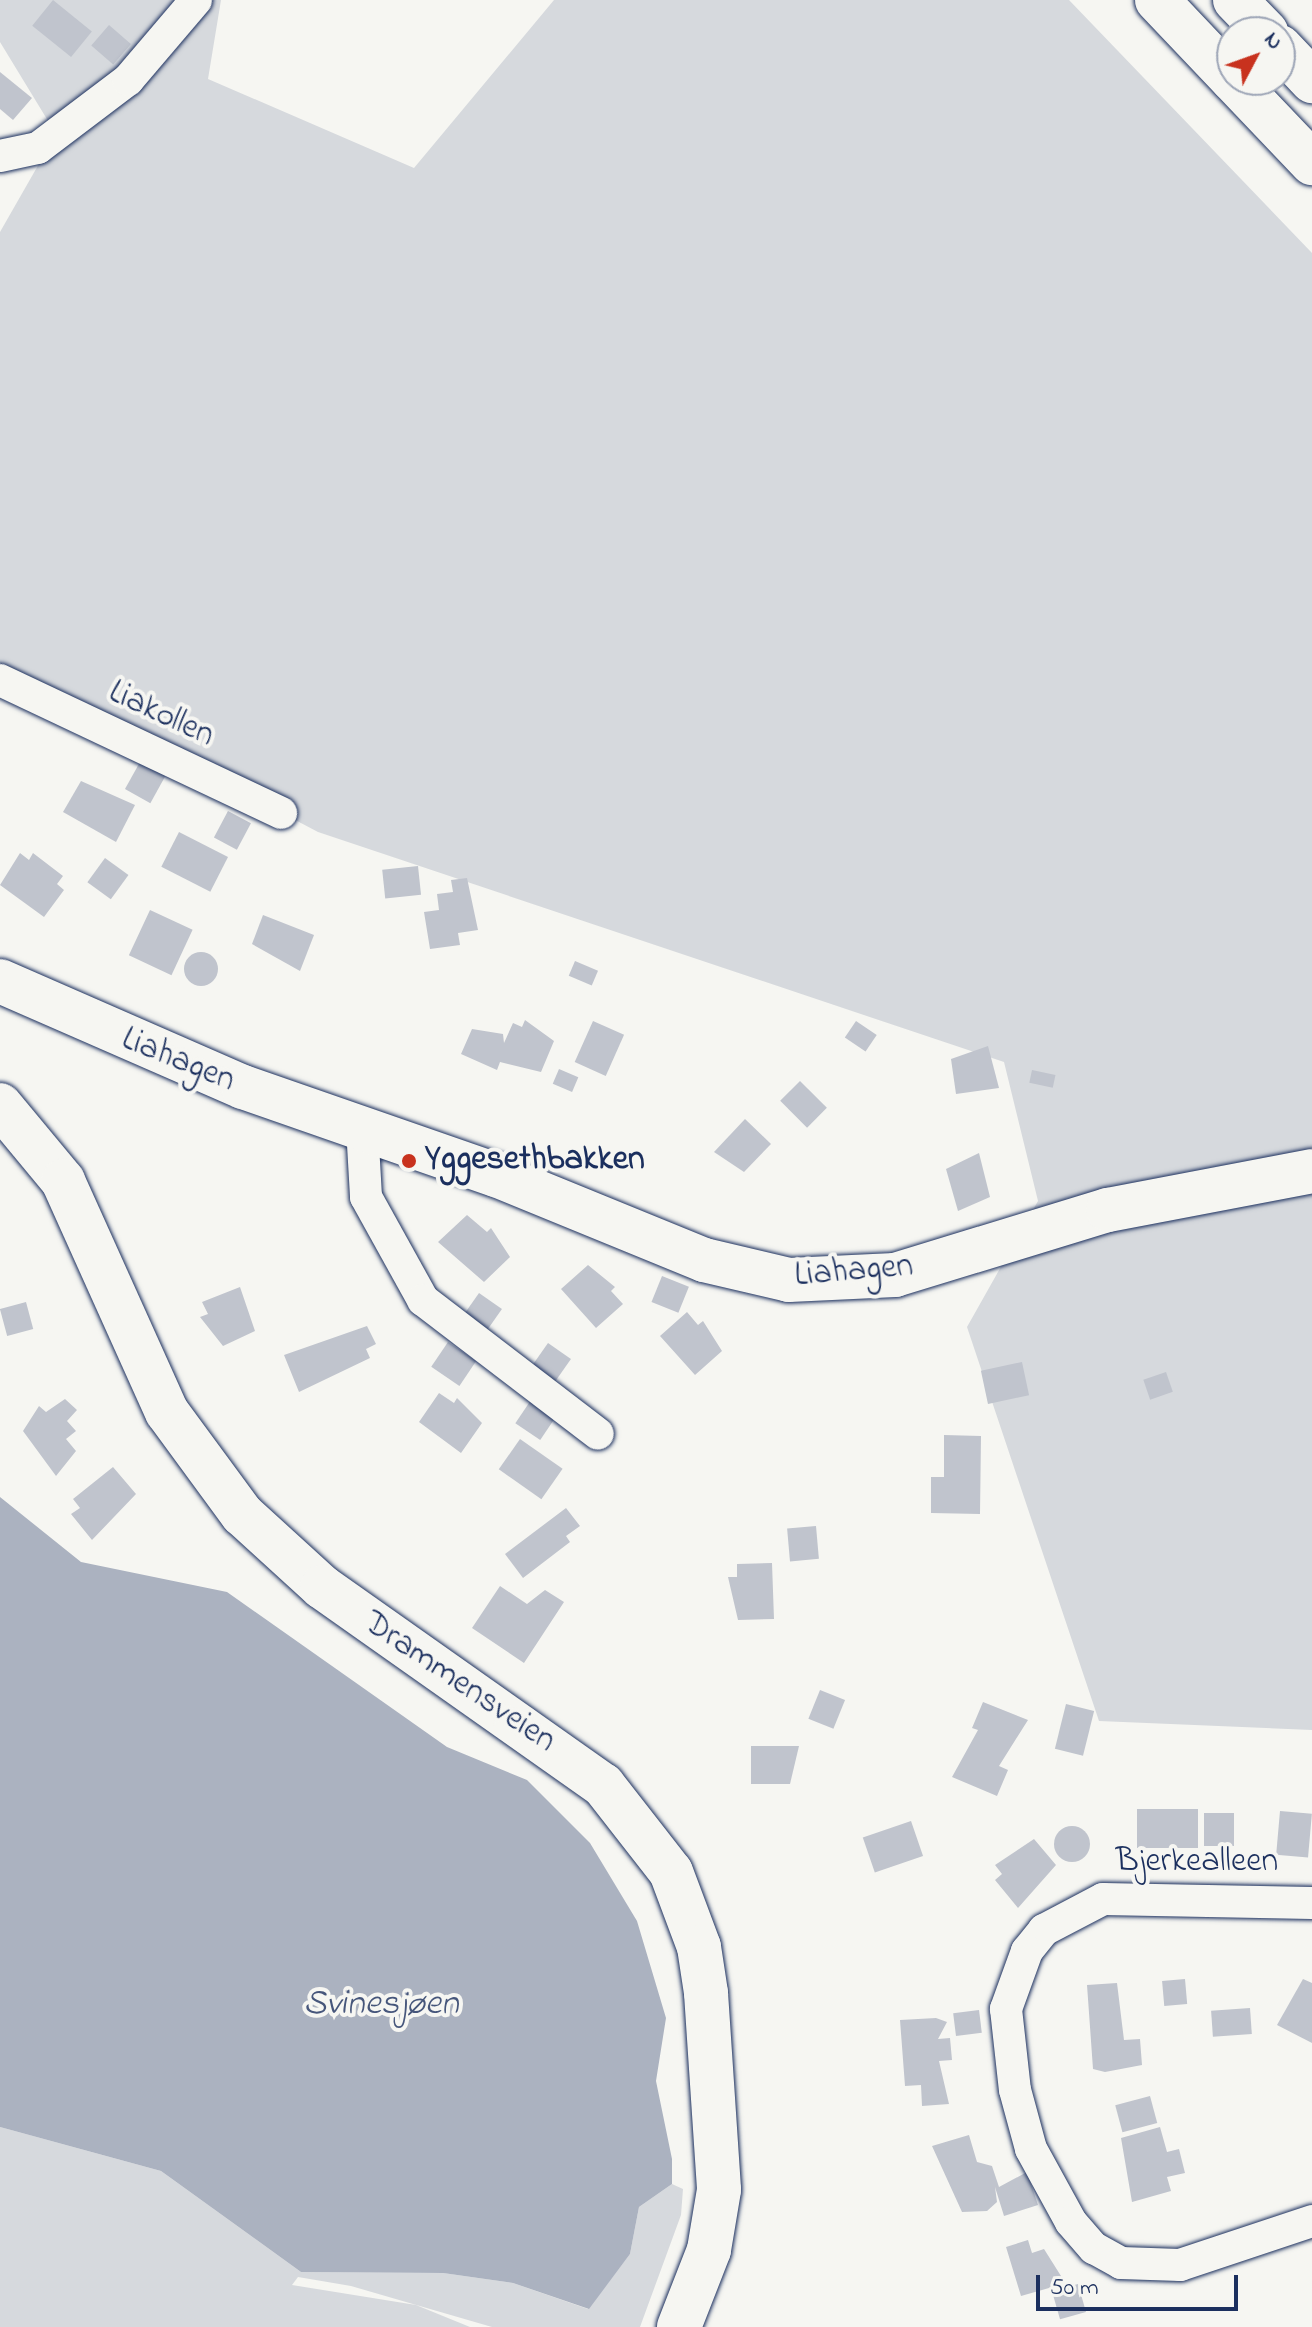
<!DOCTYPE html>
<meta charset="utf-8">
<style>
body{margin:0}
#map{position:relative;width:1312px;height:2327px;overflow:hidden;background:#f6f6f2;font-family:"Indie Flower",sans-serif}
div>[style]{position:absolute}
.green>*{inset:0;background:#d6d9dd}
.water>*{inset:0;background:#abb2c0}
.building>*{inset:0;background:#c0c4cd;transform-origin:0 0}
.round{border-radius:50%}
.roads{filter:drop-shadow(0 0 2px #1b2f5e) drop-shadow(0 0 2px #1b2f5e)}
.minor>*{height:32px;margin:-16px;padding:0 16px;transform-origin:16px;border-radius:16px;background:#f6f6f2}
.secondary>*{height:44px;margin:-22px;padding:0 22px;transform-origin:22px;border-radius:22px;background:#f6f6f2}
.motorway>*{height:44px;margin:-22px;padding:0 22px;transform-origin:22px;border-radius:22px;background:#f6f6f2}
.dots>*{width:22px;height:22px;translate:-50% -50%;box-sizing:border-box;border:4px solid #f6f6f2;border-radius:50%}
span{translate:-50% -50%;white-space:nowrap;text-align:center;line-height:1.15;-webkit-text-stroke:8px #f6f6f2;paint-order:stroke}
.street-label{font-size:34px;color:#1b2f5e}
.poi-label{font-size:34px;color:#1b2f5e;font-weight:700}
.left{translate:0 -50%;text-align:left}
.water-label{font-size:36px;color:#46567b;font-style:italic}
.north{position:absolute;left:1216px;top:16px;width:80px;height:80px;box-sizing:border-box;background:#f6f6f2;border:2px solid #9ea6b7;border-radius:50%;rotate:49deg;font-size:22px;font-weight:700;line-height:32px;text-align:center;color:#1b2f5e}
.north::after{content:'';display:block;margin:auto;width:28px;height:36px;background:#c8321e;clip-path:polygon(50% 0,100% 100%,50% 72%,0 100%)}
.scale{position:absolute;left:1036px;top:2275px;width:202px;height:36px;box-sizing:border-box;border:4px solid #1b2f5e;border-top:0;padding-left:10px;font-size:24px;line-height:28px;white-space:nowrap;color:#1b2f5e;-webkit-text-stroke:6px #f6f6f2;paint-order:stroke}
</style>
<div id="map">
<div class="green">
<div style="clip-path:polygon(0 0,221px 0,208px 79px,414px 168px,554px 0,1069px 0,1312px 253px,1312px 1730px,1099px 1721px,967px 1327px,1038px 1201px,1004px 1062px,318px 832px,0 664px,0 232px,56px 134px,0 42px)"></div>
<div style="clip-path:polygon(0 2127px,161px 2171px,301px 2272px,443px 2273px,513px 2283px,588px 2309px,630px 2254px,639px 2207px,672px 2184px,683px 2189px,681px 2215px,640px 2327px,492px 2327px,351px 2286px,298px 2277px,292px 2285px,416px 2305px,470px 2327px,0 2327px)"></div>
</div>
<div class="water">
<div style="clip-path:polygon(0 1497px,81px 1562px,227px 1592px,447px 1747px,527px 1780px,590px 1843px,637px 1921px,666px 2018px,656px 2081px,672px 2159px,672px 2184px,639px 2207px,630px 2254px,589px 2309px,513px 2283px,443px 2273px,301px 2272px,161px 2171px,0 2127px)"></div>
</div>
<div class="building">
<div style="left:53px;top:0;width:50px;height:33px;rotate:39deg"></div>
<div style="left:109px;top:25px;width:29px;height:27px;rotate:41deg"></div>
<div style="clip-path:polygon(0 72px,32px 98px,13px 120px,0 109px)"></div>
<div style="left:140px;top:762px;width:29px;height:31px;rotate:29deg"></div>
<div style="clip-path:polygon(81px 781px,135px 805px,116px 842px,63px 812px)"></div>
<div style="left:228px;top:811px;width:26px;height:30px;rotate:28deg"></div>
<div style="left:179px;top:832px;width:55px;height:39px;rotate:27deg"></div>
<div style="clip-path:polygon(20px 853px,29px 860px,33px 853px,63px 876px,57px 884px,64px 890px,44px 917px,0 885px)"></div>
<div style="left:105px;top:858px;width:29px;height:30px;rotate:36deg"></div>
<div style="left:418px;top:866px;width:29px;height:36px;rotate:84deg"></div>
<div style="clip-path:polygon(467px 878px,478px 930px,458px 933px,460px 945px,430px 949px,424px 912px,439px 910px,437px 894px,453px 892px,451px 880px)"></div>
<div style="left:150px;top:910px;width:47px;height:50px;rotate:25deg"></div>
<div style="clip-path:polygon(263px 915px,314px 935px,300px 971px,252px 944px)"></div>
<div class="round" style="left:184px;top:952px;width:34px;height:34px"></div>
<div style="left:575px;top:961px;width:25px;height:16px;rotate:23deg"></div>
<div style="clip-path:polygon(525px 1020px,554px 1041px,541px 1072px,500px 1062px,497px 1070px,461px 1054px,472px 1029px,503px 1034px,504px 1043px,513px 1023px,522px 1027px)"></div>
<div style="left:593px;top:1021px;width:34px;height:45px;rotate:24deg"></div>
<div style="left:856px;top:1021px;width:25px;height:20px;rotate:34deg"></div>
<div style="clip-path:polygon(988px 1046px,999px 1088px,956px 1094px,951px 1059px)"></div>
<div style="left:559px;top:1069px;width:21px;height:16px;rotate:23deg"></div>
<div style="left:1032px;top:1070px;width:24px;height:13px;rotate:12deg"></div>
<div style="left:800px;top:1081px;width:38px;height:28px;rotate:45deg"></div>
<div style="clip-path:polygon(745px 1119px,771px 1144px,744px 1172px,714px 1152px)"></div>
<div style="clip-path:polygon(979px 1153px,990px 1197px,958px 1211px,946px 1169px)"></div>
<div style="clip-path:polygon(467px 1215px,487px 1232px,491px 1228px,510px 1257px,484px 1282px,438px 1242px)"></div>
<div style="clip-path:polygon(588px 1265px,615px 1287px,611px 1291px,623px 1304px,596px 1328px,561px 1289px)"></div>
<div style="left:662px;top:1276px;width:29px;height:28px;rotate:22deg"></div>
<div style="clip-path:polygon(240px 1287px,255px 1331px,223px 1346px,200px 1317px,208px 1314px,202px 1302px)"></div>
<div style="left:479px;top:1293px;width:28px;height:29px;rotate:35deg"></div>
<div style="left:26px;top:1302px;width:28px;height:27px;rotate:75deg"></div>
<div style="clip-path:polygon(687px 1312px,698px 1325px,703px 1321px,722px 1351px,695px 1375px,660px 1336px)"></div>
<div style="clip-path:polygon(367px 1326px,376px 1344px,366px 1349px,370px 1358px,299px 1392px,284px 1355px)"></div>
<div style="left:448px;top:1342px;width:34px;height:30px;rotate:34deg"></div>
<div style="left:548px;top:1343px;width:28px;height:29px;rotate:35deg"></div>
<div style="left:1022px;top:1362px;width:34px;height:42px;rotate:78deg"></div>
<div style="left:1166px;top:1372px;width:21px;height:24px;rotate:71deg"></div>
<div style="clip-path:polygon(439px 1393px,454px 1403px,457px 1398px,482px 1423px,461px 1453px,419px 1422px)"></div>
<div style="clip-path:polygon(65px 1399px,77px 1410px,67px 1421px,76px 1431px,66px 1439px,76px 1451px,56px 1476px,23px 1431px,39px 1406px,46px 1412px)"></div>
<div style="left:531px;top:1400px;width:30px;height:28px;rotate:34deg"></div>
<div style="clip-path:polygon(944px 1435px,981px 1436px,980px 1514px,931px 1513px,931px 1477px,944px 1477px)"></div>
<div style="left:520px;top:1439px;width:52px;height:37px;rotate:35deg"></div>
<div style="clip-path:polygon(113px 1467px,136px 1494px,92px 1540px,71px 1514px,80px 1508px,73px 1499px)"></div>
<div style="clip-path:polygon(566px 1508px,580px 1526px,566px 1536px,570px 1542px,523px 1578px,505px 1554px)"></div>
<div style="left:816px;top:1526px;width:33px;height:29px;rotate:85deg"></div>
<div style="clip-path:polygon(772px 1563px,774px 1619px,738px 1620px,728px 1577px,737px 1577px,737px 1564px)"></div>
<div style="clip-path:polygon(500px 1586px,527px 1604px,545px 1590px,564px 1602px,524px 1663px,472px 1628px)"></div>
<div style="left:820px;top:1690px;width:27px;height:31px;rotate:22deg"></div>
<div style="clip-path:polygon(983px 1702px,1028px 1720px,999px 1766px,1008px 1770px,997px 1796px,952px 1777px,978px 1730px,972px 1728px)"></div>
<div style="left:1066px;top:1704px;width:29px;height:46px;rotate:14deg"></div>
<div style="clip-path:polygon(751px 1746px,799px 1746px,790px 1784px,751px 1784px)"></div>
<div style="left:1137px;top:1809px;width:61px;height:39px"></div>
<div style="left:1280px;top:1811px;width:32px;height:44px;rotate:5deg"></div>
<div style="left:1204px;top:1813px;width:30px;height:33px"></div>
<div style="left:911px;top:1821px;width:37px;height:51px;rotate:71deg"></div>
<div class="round" style="left:1054px;top:1826px;width:36px;height:36px"></div>
<div style="clip-path:polygon(1034px 1839px,1056px 1865px,1018px 1908px,995px 1880px,1002px 1874px,995px 1865px)"></div>
<div style="left:1185px;top:1979px;width:25px;height:23px;rotate:85deg"></div>
<div style="clip-path:polygon(1303px 1979px,1312px 1983px,1312px 2043px,1277px 2025px)"></div>
<div style="clip-path:polygon(1117px 1983px,1124px 2040px,1140px 2039px,1142px 2065px,1105px 2072px,1093px 2069px,1087px 1985px)"></div>
<div style="left:1250px;top:2008px;width:26px;height:39px;rotate:86deg"></div>
<div style="left:979px;top:2010px;width:23px;height:26px;rotate:83deg"></div>
<div style="clip-path:polygon(936px 2018px,947px 2022px,938px 2039px,950px 2038px,952px 2060px,939px 2061px,949px 2104px,922px 2106px,921px 2085px,905px 2086px,900px 2020px)"></div>
<div style="left:1150px;top:2096px;width:28px;height:36px;rotate:75deg"></div>
<div style="clip-path:polygon(1160px 2127px,1167px 2152px,1179px 2149px,1185px 2173px,1167px 2177px,1171px 2191px,1132px 2202px,1121px 2138px)"></div>
<div style="clip-path:polygon(969px 2135px,977px 2162px,992px 2166px,999px 2187px,1027px 2172px,1038px 2205px,1004px 2216px,995px 2187px,997px 2202px,987px 2211px,962px 2212px,932px 2146px)"></div>
<div style="clip-path:polygon(1028px 2240px,1032px 2253px,1044px 2249px,1061px 2276px,1056px 2286px,1021px 2296px,1006px 2247px)"></div>
<div style="left:1078px;top:2284px;width:29px;height:27px;rotate:74deg"></div>
</div>
<div class="roads">
<div class="minor">
<div style="left:0;top:156px;width:39px;rotate:-12deg"></div>
<div style="left:38px;top:148px;width:113px;rotate:-37.1deg"></div>
<div style="left:128px;top:80px;width:105px;rotate:-49.6deg"></div>
<div style="left:0;top:680px;width:311px;rotate:25.3deg"></div>
<div style="left:362px;top:1127px;width:70px;rotate:86.7deg"></div>
<div style="left:366px;top:1197px;width:118px;rotate:61deg"></div>
<div style="left:423px;top:1300px;width:220px;rotate:37.4deg"></div>
<div style="left:1312px;top:1903px;width:209px;rotate:-178.9deg"></div>
<div style="left:1103px;top:1899px;width:67px;rotate:152.3deg"></div>
<div style="left:1044px;top:1930px;width:27px;rotate:129deg"></div>
<div style="left:1027px;top:1951px;width:62px;rotate:109.9deg"></div>
<div style="left:1006px;top:2009px;width:81px;rotate:83.7deg"></div>
<div style="left:1015px;top:2090px;width:61px;rotate:74.8deg"></div>
<div style="left:1031px;top:2149px;width:83px;rotate:61.3deg"></div>
<div style="left:1071px;top:2222px;width:35px;rotate:49deg"></div>
<div style="left:1094px;top:2248px;width:31px;rotate:29deg"></div>
<div style="left:1121px;top:2263px;width:59px;rotate:1.9deg"></div>
<div style="left:1180px;top:2265px;width:139px;rotate:-18.4deg"></div>
</div>
<div class="secondary">
<div style="left:0;top:981px;width:265px;rotate:23.6deg"></div>
<div style="left:243px;top:1087px;width:268px;rotate:19.2deg"></div>
<div style="left:496px;top:1175px;width:225px;rotate:22.2deg"></div>
<div style="left:704px;top:1260px;width:87px;rotate:13.2deg"></div>
<div style="left:789px;top:1280px;width:106px;rotate:-2.7deg"></div>
<div style="left:895px;top:1275px;width:223px;rotate:-17deg"></div>
<div style="left:1108px;top:1210px;width:208px;rotate:-10.8deg"></div>
<div style="left:0;top:1105px;width:99px;rotate:50.3deg"></div>
<div style="left:63px;top:1181px;width:253px;rotate:65.8deg"></div>
<div style="left:167px;top:1412px;width:127px;rotate:53.7deg"></div>
<div style="left:242px;top:1514px;width:108px;rotate:42.4deg"></div>
<div style="left:322px;top:1587px;width:344px;rotate:35.2deg"></div>
<div style="left:603px;top:1785px;width:110px;rotate:52deg"></div>
<div style="left:671px;top:1872px;width:80px;rotate:69.5deg"></div>
<div style="left:699px;top:1947px;width:47px;rotate:81.3deg"></div>
<div style="left:706px;top:1993px;width:197px;rotate:86.2deg"></div>
<div style="left:719px;top:2190px;width:61px;rotate:99.5deg"></div>
<div style="left:709px;top:2250px;width:83px;rotate:111.3deg"></div>
</div>
<div class="motorway">
<div style="left:1157px;top:0;width:109px;rotate:46.5deg"></div>
<div style="left:1235px;top:0;width:45px;rotate:45.9deg"></div>
<div style="left:1280px;top:47px;width:47px;rotate:46.7deg"></div>
<div style="left:1233px;top:80px;width:115px;rotate:46.4deg"></div>
</div>
</div>
<div class="dots">
<div style="left:409px;top:1161px;background:#c8321e"></div>
</div>
<div class="street-label">
<span style="left:161px;top:715px;rotate:25deg">Liakollen</span>
<span style="left:178px;top:1061px;rotate:22deg">Liahagen</span>
<span style="left:854px;top:1272px;rotate:-5deg">Liahagen</span>
<span style="left:459px;top:1683px;rotate:34deg">Drammensveien</span>
<span style="left:1197px;top:1863px">Bjerkealleen</span>
</div>
<div class="poi-label">
<span class="left" style="left:425px;top:1161px">Yggesethbakken</span>
</div>
<div class="water-label">
<span style="left:381px;top:2005px">Svinesjøen</span>
</div>
<div class="north">N</div>
<div class="scale">50 m</div>
</div>
